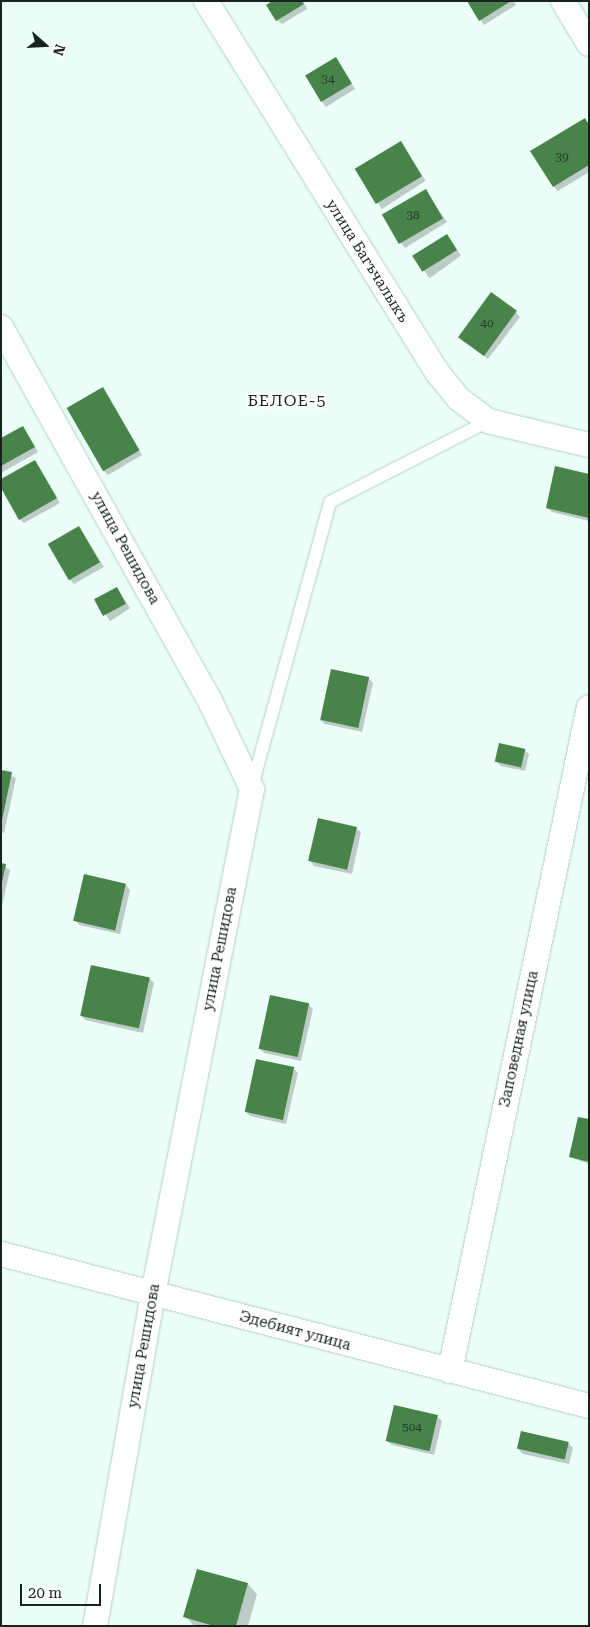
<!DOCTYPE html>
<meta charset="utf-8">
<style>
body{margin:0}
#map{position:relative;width:590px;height:1627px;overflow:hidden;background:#ebfef8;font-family:"Roboto Serif",serif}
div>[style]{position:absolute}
.shadow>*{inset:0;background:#0003;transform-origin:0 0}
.building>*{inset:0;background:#488449;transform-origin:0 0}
.roads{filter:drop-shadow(0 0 1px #b0d0c5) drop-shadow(0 0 1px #b0d0c5)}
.service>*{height:12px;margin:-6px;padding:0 6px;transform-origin:6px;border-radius:6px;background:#fff}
.minor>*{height:24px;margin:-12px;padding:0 12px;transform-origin:12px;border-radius:12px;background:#fff}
span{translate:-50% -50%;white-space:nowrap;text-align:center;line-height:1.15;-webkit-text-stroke:5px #fff;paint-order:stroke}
.number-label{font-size:12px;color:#233b2a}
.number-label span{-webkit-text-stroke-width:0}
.street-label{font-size:15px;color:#17231f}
.neighbourhood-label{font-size:16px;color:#17231f;letter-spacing:1px}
.frame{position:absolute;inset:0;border:2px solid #17231f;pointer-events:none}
.north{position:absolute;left:20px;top:20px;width:50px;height:50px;-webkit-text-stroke:4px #fff;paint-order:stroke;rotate:109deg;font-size:14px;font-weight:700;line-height:20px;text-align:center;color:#17231f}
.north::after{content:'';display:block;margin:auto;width:18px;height:22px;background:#17231f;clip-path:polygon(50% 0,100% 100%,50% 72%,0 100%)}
.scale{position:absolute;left:20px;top:1584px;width:81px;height:22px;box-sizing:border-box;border:2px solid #17231f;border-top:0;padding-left:6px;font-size:15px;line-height:18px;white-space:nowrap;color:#17231f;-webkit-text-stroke:4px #fff;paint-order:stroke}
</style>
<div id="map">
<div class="shadow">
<div style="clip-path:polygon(274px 1px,303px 1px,307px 9px,282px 24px,277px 20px)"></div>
<div style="clip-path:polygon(468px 1px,514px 1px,516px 5px,484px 25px)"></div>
<div style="clip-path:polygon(335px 59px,355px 89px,326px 107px,322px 102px)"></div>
<div style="clip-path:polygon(584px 120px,589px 124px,589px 172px,558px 191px,554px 187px)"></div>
<div style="left:401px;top:143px;width:45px;height:52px;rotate:57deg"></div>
<div style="clip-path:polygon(425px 190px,447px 222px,405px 248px,401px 243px)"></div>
<div style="left:447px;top:236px;width:24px;height:39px;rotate:54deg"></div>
<div style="clip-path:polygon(516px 312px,520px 317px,488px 359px,463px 341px)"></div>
<div style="clip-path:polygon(102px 388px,142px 455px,108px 475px,103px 470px)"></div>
<div style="clip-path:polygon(23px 427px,38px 452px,1px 473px,1px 439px)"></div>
<div style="clip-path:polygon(35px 461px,60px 503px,24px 523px,20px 519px)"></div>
<div style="clip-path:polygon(589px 475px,589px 521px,552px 512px,547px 508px)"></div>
<div style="clip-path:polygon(79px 527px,104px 567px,74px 584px,69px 579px)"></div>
<div style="left:117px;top:588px;width:24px;height:24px;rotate:57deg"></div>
<div style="clip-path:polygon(368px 678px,373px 683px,362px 732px,325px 724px,320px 720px)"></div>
<div style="clip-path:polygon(524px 750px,529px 754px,525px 771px,501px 766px,496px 761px)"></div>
<div style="clip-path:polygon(1px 771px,16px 778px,4px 833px,1px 832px)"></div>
<div style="clip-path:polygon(356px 828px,361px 832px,352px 874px,314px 866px,310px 861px)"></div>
<div style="clip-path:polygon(1px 864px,10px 870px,1px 910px)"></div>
<div style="clip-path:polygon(126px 885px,130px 890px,120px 934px,79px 925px,75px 920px)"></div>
<div style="clip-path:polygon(91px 966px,150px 979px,154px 983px,143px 1033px,85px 1020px,81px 1015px)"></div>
<div style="clip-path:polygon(308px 1004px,313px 1009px,301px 1061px,264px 1053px,259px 1048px)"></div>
<div style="clip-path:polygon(293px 1068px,298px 1073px,286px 1124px,250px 1116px,246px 1112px)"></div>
<div style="clip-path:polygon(589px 1121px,589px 1164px,570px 1157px)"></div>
<div style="clip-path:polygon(437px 1416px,442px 1421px,434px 1455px,392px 1445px,387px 1441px)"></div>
<div style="clip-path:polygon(568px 1443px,573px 1448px,569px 1464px,523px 1454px,518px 1449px)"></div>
<div style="clip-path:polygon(198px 1570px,248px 1584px,257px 1594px,248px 1626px,194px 1626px,185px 1616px)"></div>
</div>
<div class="building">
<div style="clip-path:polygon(272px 1px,302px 1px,304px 4px,276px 21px,266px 5px)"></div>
<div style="clip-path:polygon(467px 1px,511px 1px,479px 21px)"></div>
<div style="left:336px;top:57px;width:31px;height:36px;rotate:59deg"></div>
<div style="clip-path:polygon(585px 118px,589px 125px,589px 165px,553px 187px,530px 151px)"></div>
<div style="left:401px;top:141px;width:41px;height:54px;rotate:59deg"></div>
<div style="left:426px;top:189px;width:34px;height:51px;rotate:60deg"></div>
<div style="left:447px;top:234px;width:19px;height:41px;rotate:58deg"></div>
<div style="left:491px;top:292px;width:32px;height:56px;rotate:36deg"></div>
<div style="left:103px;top:387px;width:73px;height:42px;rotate:60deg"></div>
<div style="clip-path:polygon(23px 426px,35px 447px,1px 466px,1px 438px)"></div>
<div style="clip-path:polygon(35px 460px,57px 498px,19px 520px,1px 488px,1px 479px)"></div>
<div style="clip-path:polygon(555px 466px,589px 474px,589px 518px,546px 508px)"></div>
<div style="left:79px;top:526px;width:42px;height:36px;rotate:60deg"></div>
<div style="left:117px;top:587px;width:19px;height:26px;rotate:62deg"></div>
<div style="left:331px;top:669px;width:39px;height:52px;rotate:12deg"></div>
<div style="left:499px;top:743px;width:27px;height:19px;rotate:13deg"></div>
<div style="clip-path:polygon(1px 770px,12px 772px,2px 820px,1px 820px)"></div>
<div style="left:318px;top:818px;width:40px;height:44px;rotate:13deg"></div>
<div style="clip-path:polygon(1px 863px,6px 864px,2px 882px,1px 882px)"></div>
<div style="left:84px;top:874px;width:43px;height:48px;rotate:13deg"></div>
<div style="left:91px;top:965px;width:60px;height:52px;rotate:12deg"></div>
<div style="left:270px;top:995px;width:40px;height:55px;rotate:12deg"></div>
<div style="left:256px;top:1059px;width:39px;height:54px;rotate:12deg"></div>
<div style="clip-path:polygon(578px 1117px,589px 1119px,589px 1162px,569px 1157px)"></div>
<div style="left:394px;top:1405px;width:45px;height:37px;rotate:13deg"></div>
<div style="left:521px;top:1431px;width:49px;height:18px;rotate:13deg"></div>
<div style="clip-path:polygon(197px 1569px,248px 1583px,236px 1626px,214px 1626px,183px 1617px)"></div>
</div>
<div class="roads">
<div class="service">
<div style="left:252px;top:786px;width:295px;rotate:-74.6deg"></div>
<div style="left:330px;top:502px;width:178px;rotate:-27.1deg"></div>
</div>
<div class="minor">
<div style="left:206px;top:1px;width:437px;rotate:58.1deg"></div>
<div style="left:437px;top:372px;width:35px;rotate:51deg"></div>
<div style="left:459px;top:399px;width:36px;rotate:37deg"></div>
<div style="left:488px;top:421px;width:104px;rotate:13.4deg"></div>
<div style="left:563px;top:1px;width:50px;rotate:58.8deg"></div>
<div style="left:1px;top:327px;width:428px;rotate:60.8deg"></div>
<div style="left:210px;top:701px;width:98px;rotate:64.5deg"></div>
<div style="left:252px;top:789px;width:515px;rotate:101.09deg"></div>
<div style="left:153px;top:1294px;width:337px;rotate:99.9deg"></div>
<div style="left:1px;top:1254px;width:607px;rotate:14.49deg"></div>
<div style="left:450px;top:1371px;width:678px;rotate:-78.18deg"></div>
</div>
</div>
<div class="number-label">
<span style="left:328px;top:80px">34</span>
<span style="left:562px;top:158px">39</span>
<span style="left:413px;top:216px">38</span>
<span style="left:487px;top:324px">40</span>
<span style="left:412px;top:1428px">504</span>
</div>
<div class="street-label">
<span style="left:367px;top:261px;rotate:58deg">улица Багъчалыкъ</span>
<span style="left:125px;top:548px;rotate:61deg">улица Решидова</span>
<span style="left:220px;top:949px;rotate:-79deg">улица Решидова</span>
<span style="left:519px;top:1039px;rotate:-78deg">Заповедная улица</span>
<span style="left:295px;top:1331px;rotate:15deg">Эдебият улица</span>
<span style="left:144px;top:1346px;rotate:-80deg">улица Решидова</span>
</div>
<div class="neighbourhood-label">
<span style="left:287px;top:401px">БЕЛОЕ-5</span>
</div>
<div class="frame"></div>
<div class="north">N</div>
<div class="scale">20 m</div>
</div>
